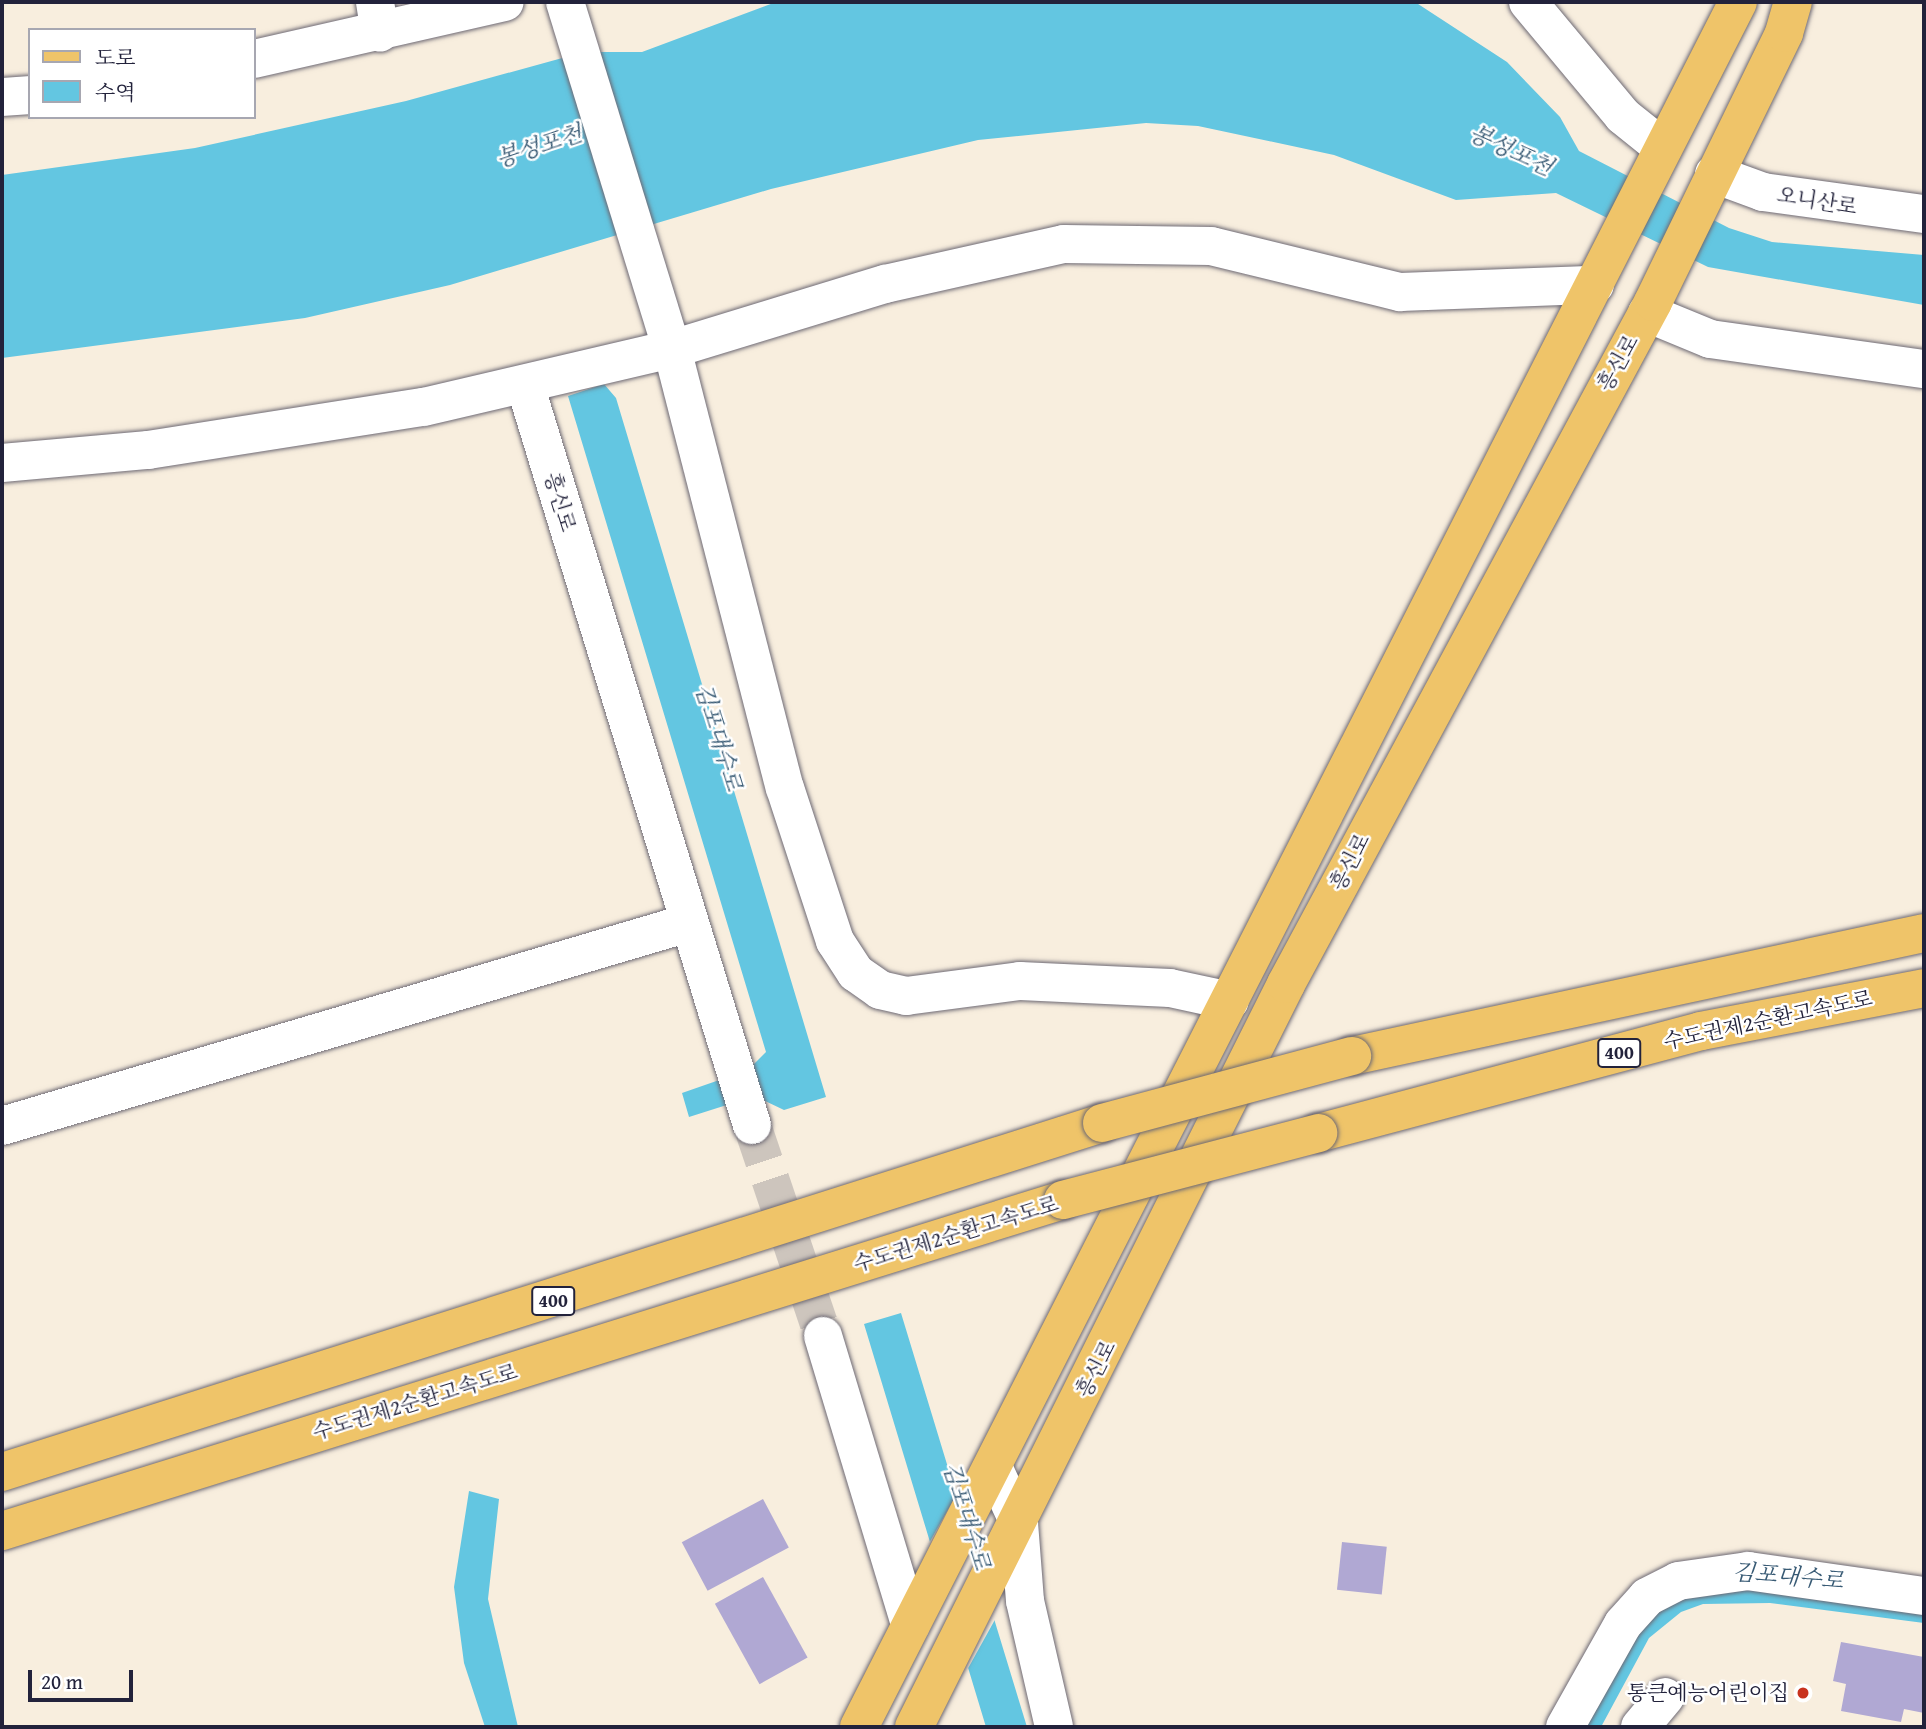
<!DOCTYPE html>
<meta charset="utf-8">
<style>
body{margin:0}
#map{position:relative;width:1926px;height:1729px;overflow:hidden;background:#f8eede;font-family:"Gentium Book Plus","Noto Serif KR",serif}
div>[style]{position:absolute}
.water>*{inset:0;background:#63c6e1}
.pier>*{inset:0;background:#f8eede}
.building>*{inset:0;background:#b0a8d3;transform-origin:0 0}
.minor-tunnel>*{height:38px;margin-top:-19px;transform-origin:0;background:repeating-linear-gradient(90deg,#cdc5bd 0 38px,transparent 0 57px)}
.roads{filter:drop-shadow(0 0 2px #6d6974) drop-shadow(0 0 2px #6d6974)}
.minor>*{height:38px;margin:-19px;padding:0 19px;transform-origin:19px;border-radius:19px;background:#fff}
.major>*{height:38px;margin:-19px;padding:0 19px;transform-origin:19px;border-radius:19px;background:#efc469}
.highway>*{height:38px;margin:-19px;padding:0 19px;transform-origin:19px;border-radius:19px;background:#efc469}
.bridges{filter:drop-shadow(0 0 2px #6d6974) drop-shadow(0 0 2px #6d6974)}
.highway-bridge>*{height:38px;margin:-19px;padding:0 19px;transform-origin:19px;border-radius:19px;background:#efc469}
.dots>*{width:19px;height:19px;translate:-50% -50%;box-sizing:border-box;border:4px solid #fff;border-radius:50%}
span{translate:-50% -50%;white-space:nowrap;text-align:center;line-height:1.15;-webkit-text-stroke:5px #fff;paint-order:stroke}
.shield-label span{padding:2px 5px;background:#fff;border:2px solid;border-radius:5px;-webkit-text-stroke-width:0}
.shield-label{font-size:19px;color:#22223b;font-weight:700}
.street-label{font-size:21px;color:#22223b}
.poi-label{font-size:21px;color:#22223b}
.right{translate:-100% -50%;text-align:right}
.water-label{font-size:23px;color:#395b75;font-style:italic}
.frame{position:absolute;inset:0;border:4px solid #22223b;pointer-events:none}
.legend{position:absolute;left:28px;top:28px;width:228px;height:91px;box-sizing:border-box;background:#fff;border:2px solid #a7a7b1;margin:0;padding:9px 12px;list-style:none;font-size:21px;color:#22223b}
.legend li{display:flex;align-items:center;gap:14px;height:35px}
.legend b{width:35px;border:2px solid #a7a7b1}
.scale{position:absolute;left:28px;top:1670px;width:105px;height:32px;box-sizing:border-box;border:4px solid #22223b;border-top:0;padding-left:9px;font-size:21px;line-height:24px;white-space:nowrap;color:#22223b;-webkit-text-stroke:5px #fff;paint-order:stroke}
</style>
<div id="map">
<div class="water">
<div style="clip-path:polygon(776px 2px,1415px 2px,1507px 62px,1560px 117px,1579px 151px,1729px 228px,1772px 242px,1924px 255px,1924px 305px,1708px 267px,1556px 193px,1456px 200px,1334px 155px,1198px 126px,1146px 123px,978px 140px,771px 189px,450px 285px,305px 318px,2px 358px,2px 175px,195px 148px,406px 101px,584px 52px,642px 52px)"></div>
<div style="clip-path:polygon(604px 384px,616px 398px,826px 1097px,784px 1110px,755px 1096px,689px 1117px,682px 1093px,748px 1070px,766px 1052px,568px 396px)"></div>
<div style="clip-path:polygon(901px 1313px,953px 1484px,1027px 1727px,986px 1727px,864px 1324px)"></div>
<div style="clip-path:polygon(469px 1491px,499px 1499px,488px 1599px,518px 1727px,485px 1727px,464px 1663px,454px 1587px)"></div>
<div style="clip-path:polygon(1706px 1581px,1924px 1604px,1924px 1623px,1770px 1603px,1703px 1604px,1681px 1612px,1649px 1638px,1601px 1727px,1576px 1727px,1635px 1624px)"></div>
</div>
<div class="pier">
<div style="clip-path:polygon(959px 1490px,997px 1616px,966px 1672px,928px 1545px)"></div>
</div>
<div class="building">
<div style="left:763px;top:1499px;width:55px;height:92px;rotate:62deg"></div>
<div style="left:1342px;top:1542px;width:45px;height:48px;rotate:6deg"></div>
<div style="left:763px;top:1577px;width:92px;height:55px;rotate:61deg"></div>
<div style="clip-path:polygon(1841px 1642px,1924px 1657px,1924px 1713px,1904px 1709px,1901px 1722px,1841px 1711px,1846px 1684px,1833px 1681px)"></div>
</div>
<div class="minor-tunnel">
<div style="left:752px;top:1125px;width:223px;rotate:71.4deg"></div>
</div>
<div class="roads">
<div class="minor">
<div style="left:375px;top:2px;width:31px;rotate:81deg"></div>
<div style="left:565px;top:2px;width:363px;rotate:72.9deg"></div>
<div style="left:672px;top:349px;width:453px;rotate:75.6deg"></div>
<div style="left:785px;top:788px;width:161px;rotate:71.9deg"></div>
<div style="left:835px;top:941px;width:38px;rotate:57deg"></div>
<div style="left:856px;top:973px;width:29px;rotate:35deg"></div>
<div style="left:880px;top:990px;width:27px;rotate:13deg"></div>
<div style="left:906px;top:996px;width:115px;rotate:-7.5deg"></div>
<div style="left:1020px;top:981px;width:150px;rotate:2.7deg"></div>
<div style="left:1170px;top:988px;width:61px;rotate:12.2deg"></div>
<div style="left:1528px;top:2px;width:148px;rotate:50.2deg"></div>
<div style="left:1623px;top:116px;width:51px;rotate:38.7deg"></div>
<div style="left:254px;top:59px;width:257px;rotate:-12.8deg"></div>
<div style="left:2px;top:97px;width:28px;rotate:-4deg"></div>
<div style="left:1714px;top:174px;width:52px;rotate:20.2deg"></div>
<div style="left:1763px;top:192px;width:162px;rotate:7.8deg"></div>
<div style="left:1647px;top:313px;width:68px;rotate:22.4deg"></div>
<div style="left:1710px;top:339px;width:216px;rotate:8deg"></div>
<div style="left:525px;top:385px;width:774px;rotate:72.95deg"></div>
<div style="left:2px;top:463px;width:147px;rotate:-5.1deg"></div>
<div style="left:148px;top:450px;width:279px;rotate:-8.9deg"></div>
<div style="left:424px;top:407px;width:255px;rotate:-13.2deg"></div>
<div style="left:672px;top:349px;width:223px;rotate:-17deg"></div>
<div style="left:885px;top:284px;width:183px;rotate:-12.6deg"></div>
<div style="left:1064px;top:244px;width:147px;rotate:0.8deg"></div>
<div style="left:1211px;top:246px;width:195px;rotate:13.7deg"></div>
<div style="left:1400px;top:292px;width:195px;rotate:-2.1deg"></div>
<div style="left:2px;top:1126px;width:715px;rotate:-16.48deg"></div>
<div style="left:823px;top:1336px;width:302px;rotate:73.2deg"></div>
<div style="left:994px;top:1469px;width:60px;rotate:65.2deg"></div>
<div style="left:1019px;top:1523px;width:78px;rotate:85.6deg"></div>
<div style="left:1025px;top:1601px;width:129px;rotate:77deg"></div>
<div style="left:1565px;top:1727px;width:118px;rotate:-60.6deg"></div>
<div style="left:1623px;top:1624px;width:36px;rotate:-48deg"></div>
<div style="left:1647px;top:1597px;width:35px;rotate:-27deg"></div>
<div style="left:1678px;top:1581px;width:71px;rotate:-8.1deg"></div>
<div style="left:1748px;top:1571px;width:178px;rotate:8.1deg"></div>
<div style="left:1640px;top:1727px;width:39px;rotate:-50deg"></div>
</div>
<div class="major">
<div style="left:859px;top:1727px;width:1936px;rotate:-63deg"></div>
<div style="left:914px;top:1727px;width:831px;rotate:-63.4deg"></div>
<div style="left:1286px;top:984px;width:774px;rotate:-61.71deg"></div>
<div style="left:1653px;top:302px;width:299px;rotate:-64deg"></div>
<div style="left:1784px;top:33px;width:32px;rotate:-74deg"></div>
</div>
<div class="highway">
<div style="left:1352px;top:1056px;width:585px;rotate:-12.14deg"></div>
<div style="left:1318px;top:1133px;width:396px;rotate:-14.9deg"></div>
<div style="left:1701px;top:1031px;width:227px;rotate:-10.9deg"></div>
<div style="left:2px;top:1472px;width:1154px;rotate:-17.6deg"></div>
<div style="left:2px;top:1531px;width:1111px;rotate:-17.33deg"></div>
</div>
</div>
<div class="bridges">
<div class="highway-bridge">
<div style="left:1102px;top:1123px;width:259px;rotate:-15deg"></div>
<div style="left:1063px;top:1200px;width:264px;rotate:-14.7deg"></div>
</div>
</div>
<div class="dots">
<div style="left:1803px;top:1693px;background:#c8321e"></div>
</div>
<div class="shield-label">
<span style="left:1619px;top:1053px">400</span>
<span style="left:553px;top:1301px">400</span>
</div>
<div class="street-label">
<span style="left:1817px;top:201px;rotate:9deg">오니산로</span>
<span style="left:1618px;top:363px;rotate:-61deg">흥신로</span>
<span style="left:560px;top:502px;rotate:73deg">흥신로</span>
<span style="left:1350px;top:862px;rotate:-63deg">흥신로</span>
<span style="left:1768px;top:1020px;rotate:-12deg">수도권제2순환고속도로</span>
<span style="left:956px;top:1234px;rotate:-17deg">수도권제2순환고속도로</span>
<span style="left:1096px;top:1369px;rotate:-63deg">흥신로</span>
<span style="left:415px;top:1402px;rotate:-17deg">수도권제2순환고속도로</span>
</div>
<div class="poi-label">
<span class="right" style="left:1789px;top:1693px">통큰예능어린이집</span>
</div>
<div class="water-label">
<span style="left:539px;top:146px;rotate:-18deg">봉성포천</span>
<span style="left:1511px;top:150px;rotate:25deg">봉성포천</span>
<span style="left:719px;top:737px;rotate:73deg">김포대수로</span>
<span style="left:967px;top:1516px;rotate:73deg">김포대수로</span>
<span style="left:1788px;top:1576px;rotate:5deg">김포대수로</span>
</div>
<div class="frame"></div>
<ul class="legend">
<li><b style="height:9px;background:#efc469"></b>도로</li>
<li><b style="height:19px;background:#63c6e1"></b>수역</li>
</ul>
<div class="scale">20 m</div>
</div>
